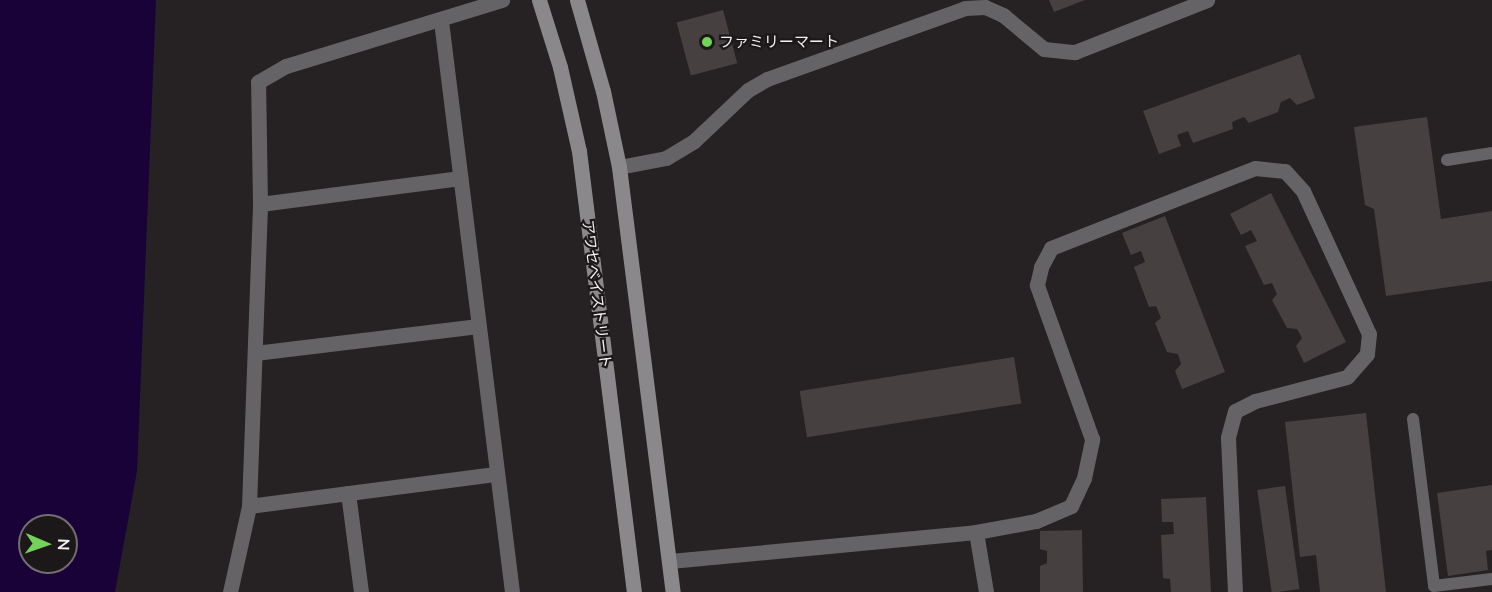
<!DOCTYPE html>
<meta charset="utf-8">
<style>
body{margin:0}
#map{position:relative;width:1492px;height:592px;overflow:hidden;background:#262123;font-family:Mulish,"Noto Sans JP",sans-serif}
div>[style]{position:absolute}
.water>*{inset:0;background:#190238}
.building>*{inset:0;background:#464140;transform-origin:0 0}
.service>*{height:12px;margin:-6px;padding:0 6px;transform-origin:6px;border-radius:6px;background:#656365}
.minor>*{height:15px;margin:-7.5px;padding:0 7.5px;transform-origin:7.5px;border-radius:7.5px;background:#656365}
.secondary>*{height:15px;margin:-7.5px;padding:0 7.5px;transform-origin:7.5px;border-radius:7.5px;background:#8b888b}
.dots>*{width:16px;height:16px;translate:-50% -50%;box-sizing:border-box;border:3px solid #1c1819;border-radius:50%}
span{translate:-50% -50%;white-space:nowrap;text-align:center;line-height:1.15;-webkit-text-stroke:4.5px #1c1819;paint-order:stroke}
.poi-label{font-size:15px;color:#f2eff0}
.left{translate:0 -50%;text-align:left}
.street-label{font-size:15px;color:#f2eff0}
.north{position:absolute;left:18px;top:514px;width:60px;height:60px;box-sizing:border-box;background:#1c1819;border:2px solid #726e6f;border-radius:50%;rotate:92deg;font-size:16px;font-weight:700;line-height:24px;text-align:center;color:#f2eff0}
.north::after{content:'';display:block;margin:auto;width:21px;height:27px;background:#74d25b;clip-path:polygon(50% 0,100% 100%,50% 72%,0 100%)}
</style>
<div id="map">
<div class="water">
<div style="clip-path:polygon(evenodd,0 0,156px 0,137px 471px,115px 592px,0 592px,0 0,30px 526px,66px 526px,66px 562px,30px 562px,30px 526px)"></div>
</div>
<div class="building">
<div style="clip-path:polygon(1049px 0,1085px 0,1054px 12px)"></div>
<div style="left:723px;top:10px;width:55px;height:48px;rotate:75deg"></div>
<div style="clip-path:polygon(1300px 54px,1315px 98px,1297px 105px,1290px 98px,1281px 102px,1278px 112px,1249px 123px,1244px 117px,1232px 122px,1233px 129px,1193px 143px,1188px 131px,1177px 135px,1181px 146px,1159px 154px,1143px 111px)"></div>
<div style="clip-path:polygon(1427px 117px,1441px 219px,1492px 211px,1492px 281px,1386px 296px,1374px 209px,1365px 205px,1354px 127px)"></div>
<div style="clip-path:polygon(1271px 193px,1346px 342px,1304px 363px,1296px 346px,1302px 338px,1297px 329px,1287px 328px,1272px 300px,1277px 294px,1272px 283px,1264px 285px,1245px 246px,1257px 241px,1251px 230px,1241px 235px,1230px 214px)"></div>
<div style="clip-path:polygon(1165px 216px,1225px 372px,1182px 389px,1175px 371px,1181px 364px,1178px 354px,1167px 352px,1155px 323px,1161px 318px,1156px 306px,1149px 307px,1134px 267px,1145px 262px,1141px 251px,1131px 255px,1122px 233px)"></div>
<div style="left:1014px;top:357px;width:47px;height:217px;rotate:81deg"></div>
<div style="clip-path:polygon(1366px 413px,1386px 592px,1320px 592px,1316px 555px,1300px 557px,1285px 422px)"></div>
<div style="clip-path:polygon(1492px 485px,1492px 550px,1486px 551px,1488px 570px,1448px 576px,1437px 493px)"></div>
<div style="left:1285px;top:486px;width:104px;height:28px;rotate:82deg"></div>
<div style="clip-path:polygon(1206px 497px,1211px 592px,1171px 592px,1170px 579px,1163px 578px,1161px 535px,1174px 534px,1173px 522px,1162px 522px,1161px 499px)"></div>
<div style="clip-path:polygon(1082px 530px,1083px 592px,1040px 592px,1040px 566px,1047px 563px,1047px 551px,1040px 549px,1040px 531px)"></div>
</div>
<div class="service">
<div style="left:1447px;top:160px;width:46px;rotate:-8.8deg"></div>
<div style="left:1413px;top:419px;width:168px;rotate:82.8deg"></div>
<div style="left:1434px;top:586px;width:58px;rotate:-6.9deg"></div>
</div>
<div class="minor">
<div style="left:441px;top:21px;width:575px;rotate:82.91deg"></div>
<div style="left:619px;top:167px;width:48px;rotate:-10.8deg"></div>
<div style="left:666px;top:158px;width:33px;rotate:-31deg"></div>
<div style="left:694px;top:141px;width:74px;rotate:-43.4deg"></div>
<div style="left:748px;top:90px;width:22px;rotate:-30deg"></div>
<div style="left:767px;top:79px;width:210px;rotate:-19.7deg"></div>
<div style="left:965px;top:8px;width:20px;rotate:-3deg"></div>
<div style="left:985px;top:7px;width:20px;rotate:24deg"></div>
<div style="left:1003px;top:15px;width:53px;rotate:39.7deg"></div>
<div style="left:1044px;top:49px;width:31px;rotate:6deg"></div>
<div style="left:1075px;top:52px;width:142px;rotate:-21.5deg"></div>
<div style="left:260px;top:204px;width:202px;rotate:-7.4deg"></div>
<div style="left:255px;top:353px;width:225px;rotate:-6.9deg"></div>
<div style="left:348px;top:493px;width:100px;rotate:82.5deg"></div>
<div style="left:249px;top:506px;width:250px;rotate:-7.4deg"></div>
<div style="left:976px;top:532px;width:61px;rotate:80.5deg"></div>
<div style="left:670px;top:561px;width:307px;rotate:-5.4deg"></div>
<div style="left:976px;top:532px;width:61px;rotate:-10.4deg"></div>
<div style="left:1036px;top:521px;width:38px;rotate:-23deg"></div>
<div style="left:1071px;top:506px;width:31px;rotate:-65deg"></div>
<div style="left:1084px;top:478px;width:40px;rotate:-78deg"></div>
<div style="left:1092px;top:439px;width:164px;rotate:-109.7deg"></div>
<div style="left:1037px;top:285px;width:18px;rotate:-77deg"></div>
<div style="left:1041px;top:267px;width:21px;rotate:-62deg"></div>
<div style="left:1051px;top:248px;width:219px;rotate:-21.4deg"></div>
<div style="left:1255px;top:168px;width:30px;rotate:6deg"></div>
<div style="left:1285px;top:171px;width:27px;rotate:48deg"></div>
<div style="left:1303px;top:191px;width:157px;rotate:65.2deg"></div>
<div style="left:1369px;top:334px;width:20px;rotate:96deg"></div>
<div style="left:1367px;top:354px;width:30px;rotate:131deg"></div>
<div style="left:1347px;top:377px;width:95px;rotate:165.4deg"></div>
<div style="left:1255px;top:401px;width:22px;rotate:153deg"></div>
<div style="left:1235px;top:411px;width:28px;rotate:105deg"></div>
<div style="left:1228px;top:438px;width:154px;rotate:87.4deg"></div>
<div style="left:230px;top:592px;width:88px;rotate:-77.5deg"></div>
<div style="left:249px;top:506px;width:302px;rotate:-87.9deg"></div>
<div style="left:260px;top:204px;width:122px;rotate:-90.9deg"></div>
<div style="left:258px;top:82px;width:32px;rotate:-30deg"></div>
<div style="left:286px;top:66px;width:226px;rotate:-17deg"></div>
</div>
<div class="secondary">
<div style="left:539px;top:0;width:70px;rotate:72.6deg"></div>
<div style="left:560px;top:67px;width:86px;rotate:77.3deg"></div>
<div style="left:579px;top:151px;width:444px;rotate:82.9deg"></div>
<div style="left:577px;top:0;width:95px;rotate:74.1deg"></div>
<div style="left:603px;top:91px;width:78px;rotate:78.1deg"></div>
<div style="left:619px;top:167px;width:428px;rotate:82.8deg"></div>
</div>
<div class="dots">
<div style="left:707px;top:42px;background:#74d25b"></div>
</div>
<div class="poi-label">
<span class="left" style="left:719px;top:42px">ファミリーマート</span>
</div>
<div class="street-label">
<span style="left:597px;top:294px;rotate:83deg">アワセベイストリート</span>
</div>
<div class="north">N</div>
</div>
